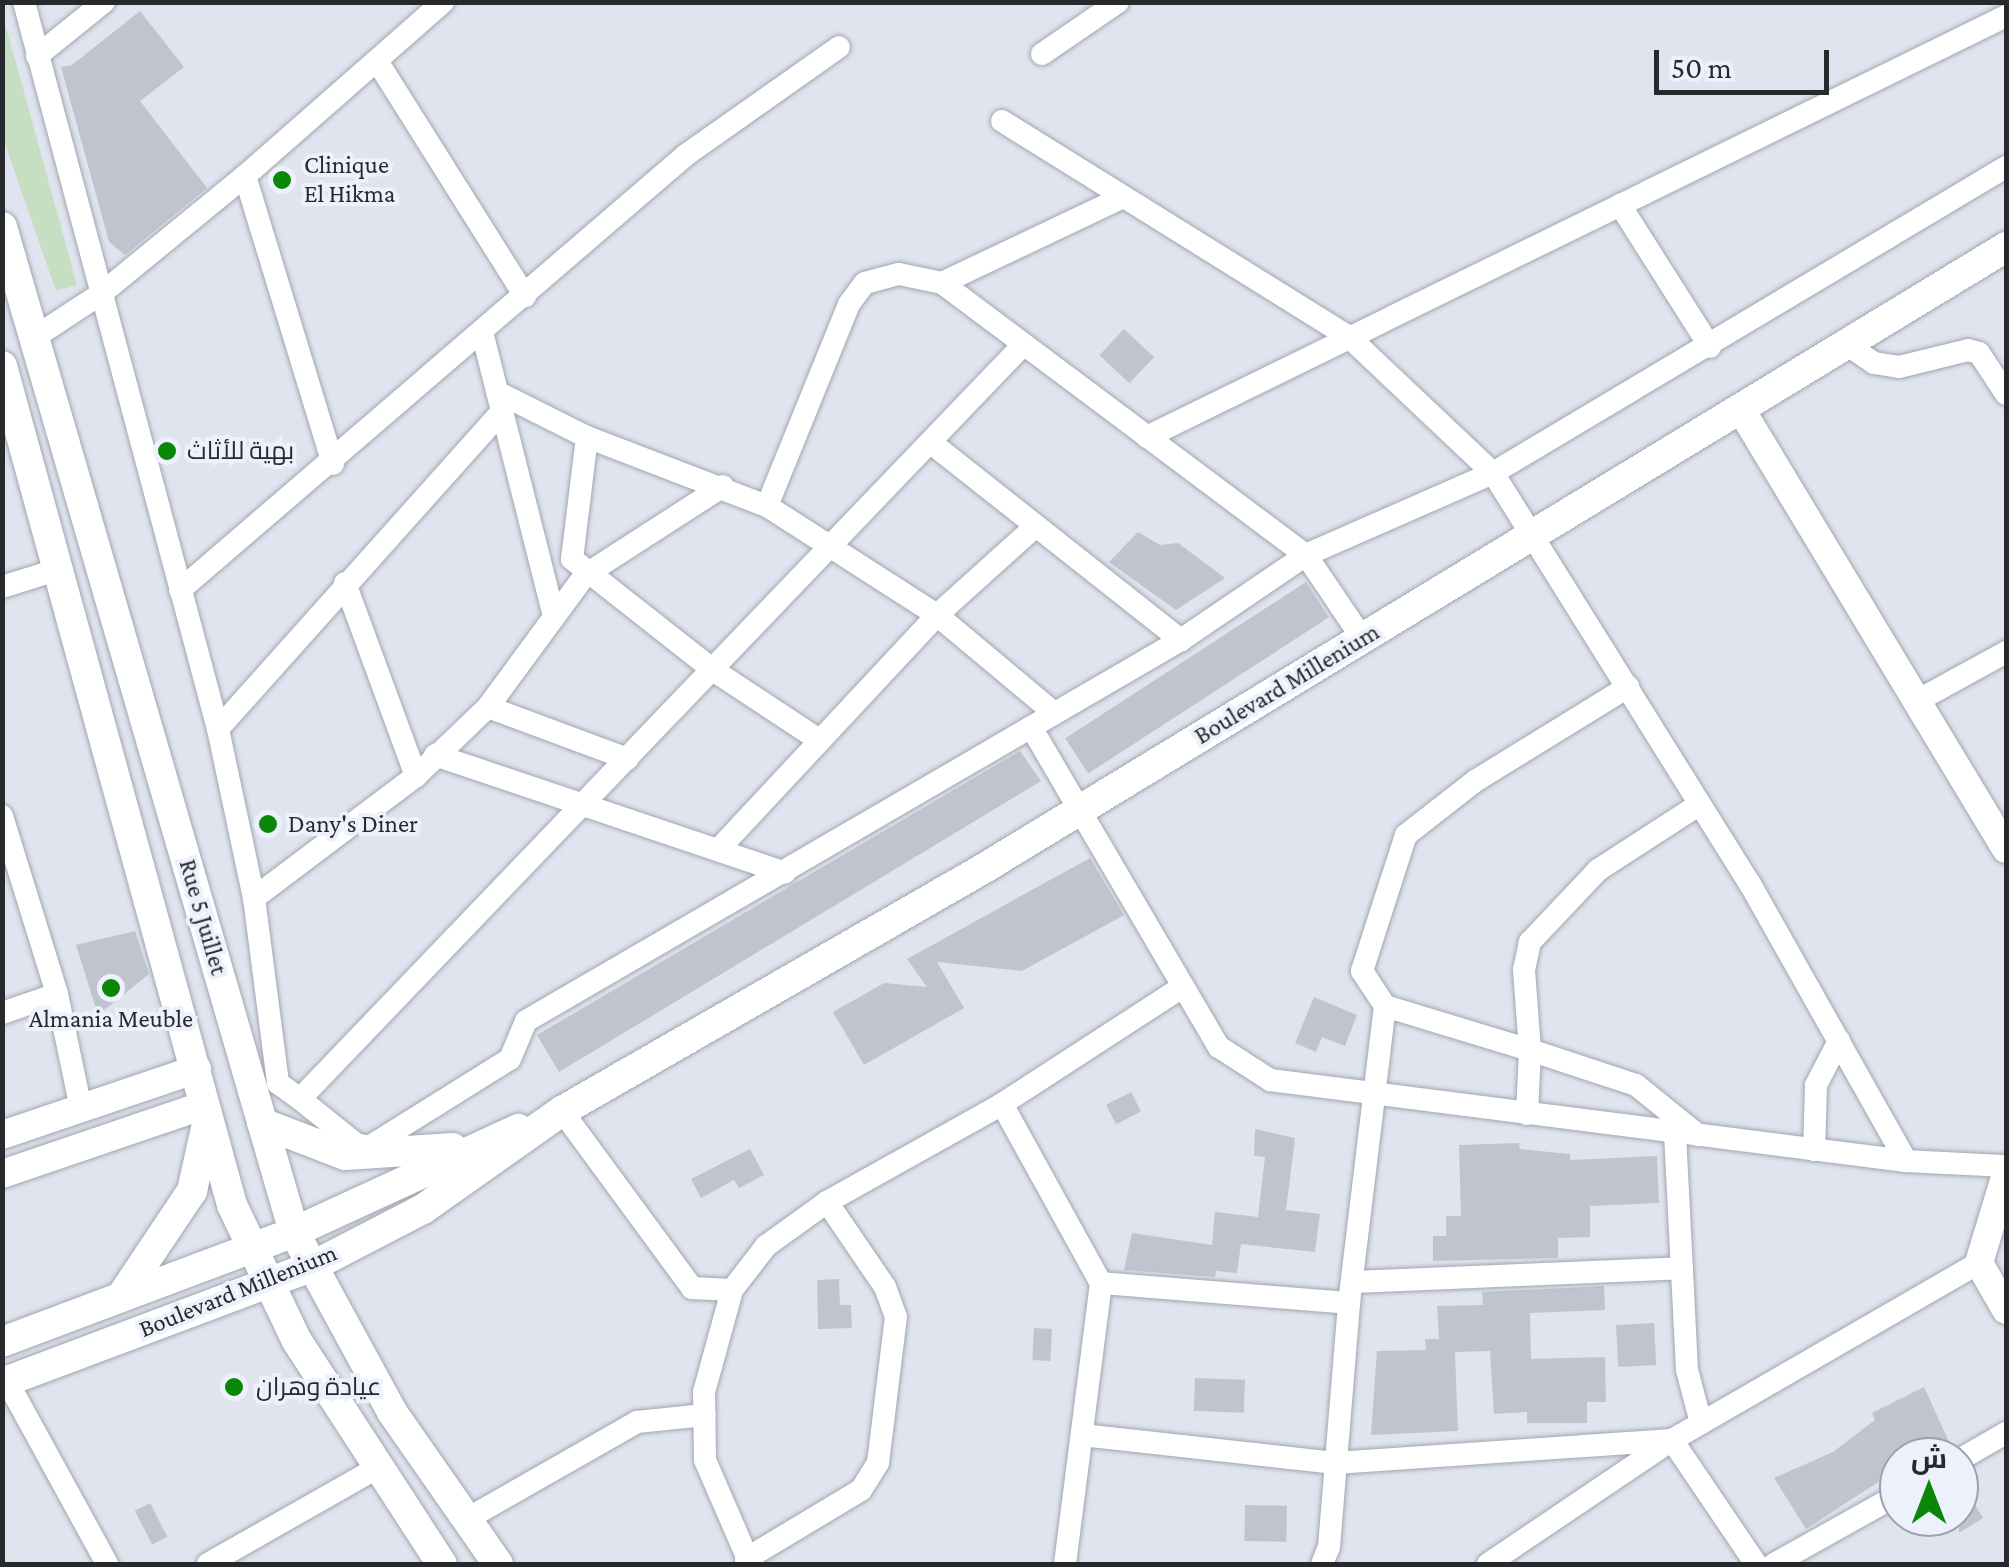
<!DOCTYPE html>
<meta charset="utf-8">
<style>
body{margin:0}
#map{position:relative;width:2009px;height:1567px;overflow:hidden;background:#dfe4ef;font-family:"Crimson Pro",Cairo,serif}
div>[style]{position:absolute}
.green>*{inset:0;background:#c6dfc3}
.building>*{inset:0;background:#bfc4ce;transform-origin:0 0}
.roads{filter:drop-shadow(0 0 2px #a1a6b1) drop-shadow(0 0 2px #a1a6b1)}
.minor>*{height:22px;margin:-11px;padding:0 11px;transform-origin:11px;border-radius:11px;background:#fff}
.tertiary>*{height:28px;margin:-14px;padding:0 14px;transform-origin:14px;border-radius:14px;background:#fff}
.secondary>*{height:30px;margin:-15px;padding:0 15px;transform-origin:15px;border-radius:15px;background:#fff}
.dots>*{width:28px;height:28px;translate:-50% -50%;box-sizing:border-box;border:5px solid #ecf1fc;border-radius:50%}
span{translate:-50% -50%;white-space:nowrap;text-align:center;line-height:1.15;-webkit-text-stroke:8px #ecf1fc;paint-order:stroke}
.poi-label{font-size:25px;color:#27292d}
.left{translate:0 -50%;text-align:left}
.street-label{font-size:25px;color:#27292d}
.frame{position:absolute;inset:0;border:5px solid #27292d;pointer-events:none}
.north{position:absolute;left:1879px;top:1437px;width:100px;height:100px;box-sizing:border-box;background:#ecf1fc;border:2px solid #9da1a9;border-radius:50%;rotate:0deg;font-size:28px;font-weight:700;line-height:40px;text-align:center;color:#27292d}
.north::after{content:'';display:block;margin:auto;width:35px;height:45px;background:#0b8707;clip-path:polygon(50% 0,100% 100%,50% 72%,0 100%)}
.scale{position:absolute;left:1654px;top:50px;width:175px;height:45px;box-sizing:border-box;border:5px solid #27292d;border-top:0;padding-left:12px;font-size:30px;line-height:35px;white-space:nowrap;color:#27292d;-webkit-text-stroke:8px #ecf1fc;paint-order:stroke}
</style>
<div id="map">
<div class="green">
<div style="clip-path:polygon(2px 12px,77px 285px,56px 291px,3px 138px)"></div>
</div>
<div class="building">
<div style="clip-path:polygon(140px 11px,184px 67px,140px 101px,207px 188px,125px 255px,109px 242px,61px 67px,72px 65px)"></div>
<div style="left:1124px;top:329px;width:41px;height:36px;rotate:43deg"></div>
<div style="clip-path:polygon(1138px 532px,1160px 545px,1178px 543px,1225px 578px,1176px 610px,1109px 562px)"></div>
<div style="left:1306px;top:582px;width:42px;height:287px;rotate:57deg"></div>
<div style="clip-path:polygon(1020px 751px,1041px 781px,559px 1072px,537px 1035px)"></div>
<div style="clip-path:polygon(1090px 858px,1124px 915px,1022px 971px,937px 962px,964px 1008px,864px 1065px,833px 1012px,884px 983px,927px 987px,907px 959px)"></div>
<div style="clip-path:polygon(135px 931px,149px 974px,98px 1015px,76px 945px)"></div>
<div style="clip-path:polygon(1314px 997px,1357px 1015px,1345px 1046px,1322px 1037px,1316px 1052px,1295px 1043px)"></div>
<div style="left:1131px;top:1092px;width:22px;height:28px;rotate:63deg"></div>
<div style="clip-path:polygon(1255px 1129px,1295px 1138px,1286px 1210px,1320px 1214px,1315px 1252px,1241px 1244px,1237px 1273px,1216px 1271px,1215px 1277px,1124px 1270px,1132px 1233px,1212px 1245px,1215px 1212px,1258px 1217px,1265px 1157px,1254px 1156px)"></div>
<div style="clip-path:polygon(1519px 1143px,1520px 1149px,1570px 1154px,1570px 1160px,1657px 1156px,1659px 1203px,1590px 1206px,1590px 1237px,1558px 1238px,1558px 1258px,1433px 1261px,1433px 1236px,1446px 1236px,1446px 1216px,1461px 1216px,1459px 1145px)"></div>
<div style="clip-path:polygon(750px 1149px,764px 1175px,739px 1188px,734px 1180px,701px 1198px,691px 1179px)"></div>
<div style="clip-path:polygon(839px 1279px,840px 1305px,851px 1305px,852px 1328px,818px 1329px,817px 1280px)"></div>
<div style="clip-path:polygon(1604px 1286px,1605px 1310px,1530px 1313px,1531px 1359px,1605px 1357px,1606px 1402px,1587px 1402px,1587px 1423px,1527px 1423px,1527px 1412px,1494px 1414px,1490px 1351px,1455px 1352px,1458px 1431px,1371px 1435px,1377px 1351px,1426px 1350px,1425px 1339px,1439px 1339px,1437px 1306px,1483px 1305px,1482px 1292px)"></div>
<div style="left:1654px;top:1323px;width:42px;height:38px;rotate:87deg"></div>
<div style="left:1034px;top:1328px;width:18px;height:32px;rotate:3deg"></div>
<div style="left:1195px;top:1378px;width:50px;height:33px;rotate:2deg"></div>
<div style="clip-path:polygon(1924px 1387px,1949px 1442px,1917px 1457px,1899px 1457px,1889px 1475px,1806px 1529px,1774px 1478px,1833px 1452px,1875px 1420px,1872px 1413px)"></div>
<div style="clip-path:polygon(1959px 1479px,1983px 1518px,1959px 1533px)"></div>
<div style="left:150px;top:1503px;width:38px;height:17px;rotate:63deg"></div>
<div style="left:1245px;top:1505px;width:42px;height:36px;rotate:1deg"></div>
</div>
<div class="roads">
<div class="minor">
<div style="left:24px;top:2px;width:752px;rotate:75.06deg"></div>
<div style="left:218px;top:729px;width:173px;rotate:78deg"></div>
<div style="left:254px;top:898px;width:187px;rotate:82.6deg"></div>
<div style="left:278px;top:1083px;width:27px;rotate:36deg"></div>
<div style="left:1042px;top:54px;width:92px;rotate:-34.4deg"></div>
<div style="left:37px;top:56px;width:86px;rotate:-38.9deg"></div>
<div style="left:377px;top:61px;width:278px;rotate:57.8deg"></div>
<div style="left:1002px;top:121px;width:407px;rotate:31.9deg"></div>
<div style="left:1348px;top:336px;width:199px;rotate:43.4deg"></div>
<div style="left:1493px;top:473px;width:485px;rotate:58deg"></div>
<div style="left:1750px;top:884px;width:318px;rotate:60.6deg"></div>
<div style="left:245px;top:176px;width:301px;rotate:73deg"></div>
<div style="left:1620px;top:205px;width:168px;rotate:57.6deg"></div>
<div style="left:942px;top:283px;width:200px;rotate:-25.4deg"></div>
<div style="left:482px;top:332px;width:289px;rotate:75.8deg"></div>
<div style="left:35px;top:337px;width:80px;rotate:-33.3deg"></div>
<div style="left:102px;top:293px;width:185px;rotate:-39.3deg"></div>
<div style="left:245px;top:176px;width:264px;rotate:-41.3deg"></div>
<div style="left:1846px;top:344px;width:34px;rotate:34deg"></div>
<div style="left:1874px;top:363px;width:25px;rotate:9deg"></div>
<div style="left:1899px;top:367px;width:71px;rotate:-13.8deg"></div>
<div style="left:1968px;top:350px;width:11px;rotate:15deg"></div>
<div style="left:1979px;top:353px;width:49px;rotate:56.6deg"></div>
<div style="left:1022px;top:346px;width:1043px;rotate:133.8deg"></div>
<div style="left:300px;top:1099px;width:72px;rotate:38.8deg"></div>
<div style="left:356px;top:1144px;width:13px;rotate:13deg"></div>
<div style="left:369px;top:1147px;width:166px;rotate:-32deg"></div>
<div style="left:510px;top:1059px;width:41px;rotate:-67.2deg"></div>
<div style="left:526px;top:1021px;width:758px;rotate:-30.19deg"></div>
<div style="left:1181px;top:640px;width:151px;rotate:-34.2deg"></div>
<div style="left:1306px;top:555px;width:204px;rotate:-23.7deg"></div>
<div style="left:1493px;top:473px;width:597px;rotate:-30.82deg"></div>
<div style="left:497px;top:392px;width:101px;rotate:26.6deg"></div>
<div style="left:587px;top:437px;width:193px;rotate:21deg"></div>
<div style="left:767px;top:506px;width:202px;rotate:32.7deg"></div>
<div style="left:937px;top:615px;width:151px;rotate:39.9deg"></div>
<div style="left:587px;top:437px;width:123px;rotate:97deg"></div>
<div style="left:572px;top:559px;width:179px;rotate:38.2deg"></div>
<div style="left:713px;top:670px;width:127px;rotate:33.4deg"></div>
<div style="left:1147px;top:437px;width:957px;rotate:-26.11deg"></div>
<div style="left:930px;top:442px;width:320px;rotate:38.3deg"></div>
<div style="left:767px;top:506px;width:218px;rotate:-67.9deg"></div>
<div style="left:849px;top:304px;width:26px;rotate:-53deg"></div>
<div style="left:865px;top:283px;width:35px;rotate:-15deg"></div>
<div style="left:899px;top:274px;width:44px;rotate:11.8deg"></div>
<div style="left:942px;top:283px;width:454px;rotate:36.8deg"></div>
<div style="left:1306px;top:555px;width:100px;rotate:56deg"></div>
<div style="left:345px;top:583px;width:206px;rotate:69.8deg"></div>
<div style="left:2px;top:587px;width:60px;rotate:-17.5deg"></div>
<div style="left:180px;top:590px;width:667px;rotate:-40.69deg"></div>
<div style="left:686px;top:155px;width:187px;rotate:-35.2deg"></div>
<div style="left:1917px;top:701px;width:102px;rotate:-28.8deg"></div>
<div style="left:488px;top:707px;width:149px;rotate:20.4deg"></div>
<div style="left:1031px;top:727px;width:371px;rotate:59.6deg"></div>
<div style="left:1219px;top:1047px;width:61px;rotate:32.9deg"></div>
<div style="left:1270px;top:1080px;width:641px;rotate:7.26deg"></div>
<div style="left:1906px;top:1161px;width:100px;rotate:2.9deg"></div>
<div style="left:218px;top:729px;width:425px;rotate:-48.2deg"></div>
<div style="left:435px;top:755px;width:369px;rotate:18.6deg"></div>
<div style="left:2px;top:816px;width:186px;rotate:72.8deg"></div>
<div style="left:57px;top:994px;width:117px;rotate:78.2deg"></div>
<div style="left:718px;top:850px;width:321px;rotate:-47deg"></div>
<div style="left:937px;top:615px;width:133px;rotate:-42deg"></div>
<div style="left:254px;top:898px;width:203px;rotate:-37deg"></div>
<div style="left:416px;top:776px;width:100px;rotate:-43.8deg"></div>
<div style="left:488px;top:707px;width:164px;rotate:-53.7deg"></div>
<div style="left:585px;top:575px;width:164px;rotate:-32.8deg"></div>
<div style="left:1385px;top:1006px;width:152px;rotate:16.9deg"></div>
<div style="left:1530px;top:1050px;width:80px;rotate:-94.3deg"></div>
<div style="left:1524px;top:970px;width:29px;rotate:-78deg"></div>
<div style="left:1530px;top:942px;width:99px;rotate:-46.6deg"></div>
<div style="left:1598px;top:870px;width:121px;rotate:-32.9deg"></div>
<div style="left:2px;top:1013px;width:58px;rotate:-19.1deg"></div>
<div style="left:1002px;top:1104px;width:205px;rotate:61.1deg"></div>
<div style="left:1101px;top:1283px;width:283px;rotate:97.3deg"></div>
<div style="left:562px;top:1111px;width:220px;rotate:53.7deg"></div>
<div style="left:692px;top:1288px;width:40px;rotate:2.9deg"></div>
<div style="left:1527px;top:1114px;width:64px;rotate:-87.3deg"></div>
<div style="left:1530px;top:1050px;width:112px;rotate:18.3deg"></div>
<div style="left:1636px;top:1085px;width:80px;rotate:38.9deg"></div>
<div style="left:1675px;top:1133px;width:237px;rotate:87.1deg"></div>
<div style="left:1687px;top:1370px;width:55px;rotate:75.2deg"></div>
<div style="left:1814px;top:1150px;width:65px;rotate:-88.2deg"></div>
<div style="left:1816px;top:1085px;width:50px;rotate:-62.4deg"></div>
<div style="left:1353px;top:1282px;width:329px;rotate:-2.4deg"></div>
<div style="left:1101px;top:1283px;width:249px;rotate:4.6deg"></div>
<div style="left:7px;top:1381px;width:209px;rotate:61.3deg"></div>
<div style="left:1082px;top:1435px;width:255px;rotate:6.3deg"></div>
<div style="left:1335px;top:1463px;width:338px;rotate:-3.9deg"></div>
<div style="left:1672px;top:1440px;width:150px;rotate:55.9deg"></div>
<div style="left:1959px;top:1460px;width:54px;rotate:-29.9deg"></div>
<div style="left:467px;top:1519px;width:196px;rotate:-29.7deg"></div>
<div style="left:637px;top:1422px;width:68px;rotate:-5.9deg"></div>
<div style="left:746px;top:1559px;width:134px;rotate:-31deg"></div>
<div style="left:861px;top:1490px;width:32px;rotate:-58deg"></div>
<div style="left:878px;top:1463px;width:147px;rotate:-83deg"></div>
<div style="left:896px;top:1317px;width:32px;rotate:-110deg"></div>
<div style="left:885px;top:1287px;width:103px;rotate:-124.3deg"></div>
<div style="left:208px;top:1564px;width:197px;rotate:-29.6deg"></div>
<div style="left:750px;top:1564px;width:113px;rotate:-113.4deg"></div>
<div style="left:705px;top:1460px;width:68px;rotate:-90.8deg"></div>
<div style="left:704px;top:1392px;width:106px;rotate:-74.6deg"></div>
<div style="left:732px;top:1290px;width:56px;rotate:-52.3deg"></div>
<div style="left:766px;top:1246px;width:75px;rotate:-35.8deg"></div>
<div style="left:827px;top:1202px;width:201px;rotate:-29.2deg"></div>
<div style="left:1002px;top:1104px;width:215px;rotate:-33deg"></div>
<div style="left:1322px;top:1564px;width:18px;rotate:-68deg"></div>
<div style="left:1329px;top:1547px;width:245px;rotate:-85.3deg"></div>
<div style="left:1349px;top:1303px;width:299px;rotate:-83.1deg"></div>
<div style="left:1385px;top:1006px;width:42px;rotate:-123.3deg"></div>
<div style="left:1362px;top:971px;width:143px;rotate:-72.1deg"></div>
<div style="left:1406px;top:835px;width:88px;rotate:-38deg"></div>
<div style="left:1475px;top:781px;width:180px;rotate:-31.6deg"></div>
<div style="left:1488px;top:1564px;width:222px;rotate:-34deg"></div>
<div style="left:1672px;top:1440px;width:354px;rotate:-30deg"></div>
<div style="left:1774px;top:1564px;width:143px;rotate:-29.2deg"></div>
</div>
<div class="tertiary">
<div style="left:1740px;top:408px;width:515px;rotate:58.9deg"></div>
<div style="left:2px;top:1135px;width:206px;rotate:-18.7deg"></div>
<div style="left:2px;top:1174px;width:214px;rotate:-18.8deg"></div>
<div style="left:2006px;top:1174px;width:93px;rotate:106.9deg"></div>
<div style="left:1979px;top:1263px;width:54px;rotate:60.1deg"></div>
</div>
<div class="secondary">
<div style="left:2px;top:227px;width:1047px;rotate:73.8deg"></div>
<div style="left:294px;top:1232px;width:205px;rotate:61.4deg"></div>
<div style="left:392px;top:1412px;width:185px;rotate:55.1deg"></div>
<div style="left:2px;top:366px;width:870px;rotate:74.67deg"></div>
<div style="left:232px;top:1205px;width:151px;rotate:64.5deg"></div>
<div style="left:297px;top:1341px;width:266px;rotate:57deg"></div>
<div style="left:262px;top:1123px;width:89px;rotate:21.1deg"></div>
<div style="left:345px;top:1155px;width:108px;rotate:-3.7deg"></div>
<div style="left:121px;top:1297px;width:128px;rotate:-56.2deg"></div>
<div style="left:192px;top:1191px;width:69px;rotate:-77.4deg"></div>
<div style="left:2px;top:1342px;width:312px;rotate:-20.6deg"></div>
<div style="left:294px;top:1232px;width:247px;rotate:-24.7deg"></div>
<div style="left:2px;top:1383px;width:332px;rotate:-20.6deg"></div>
<div style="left:313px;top:1266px;width:124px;rotate:-27.4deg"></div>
<div style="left:423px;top:1209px;width:170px;rotate:-35.2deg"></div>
<div style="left:562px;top:1111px;width:495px;rotate:-29.9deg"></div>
<div style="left:991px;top:864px;width:1188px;rotate:-31.29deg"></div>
</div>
</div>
<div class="dots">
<div style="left:282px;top:180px;background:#0b8707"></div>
<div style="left:167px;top:451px;background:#0b8707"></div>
<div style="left:268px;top:824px;background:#0b8707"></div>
<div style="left:111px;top:988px;background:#0b8707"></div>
<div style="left:234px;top:1387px;background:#0b8707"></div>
</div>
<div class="poi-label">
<span class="left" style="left:304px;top:180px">Clinique<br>El Hikma</span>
<span class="left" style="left:187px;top:451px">بهية للأثاث</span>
<span class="left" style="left:288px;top:824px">Dany's Diner</span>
<span style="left:111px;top:1019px">Almania Meuble</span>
<span class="left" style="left:256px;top:1387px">عيادة وهران</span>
</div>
<div class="street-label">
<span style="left:1287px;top:684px;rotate:-31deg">Boulevard Millenium</span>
<span style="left:203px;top:917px;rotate:74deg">Rue 5 Juillet</span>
<span style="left:238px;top:1291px;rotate:-22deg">Boulevard Millenium</span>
</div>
<div class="frame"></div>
<div class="north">ش</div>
<div class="scale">50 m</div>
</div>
